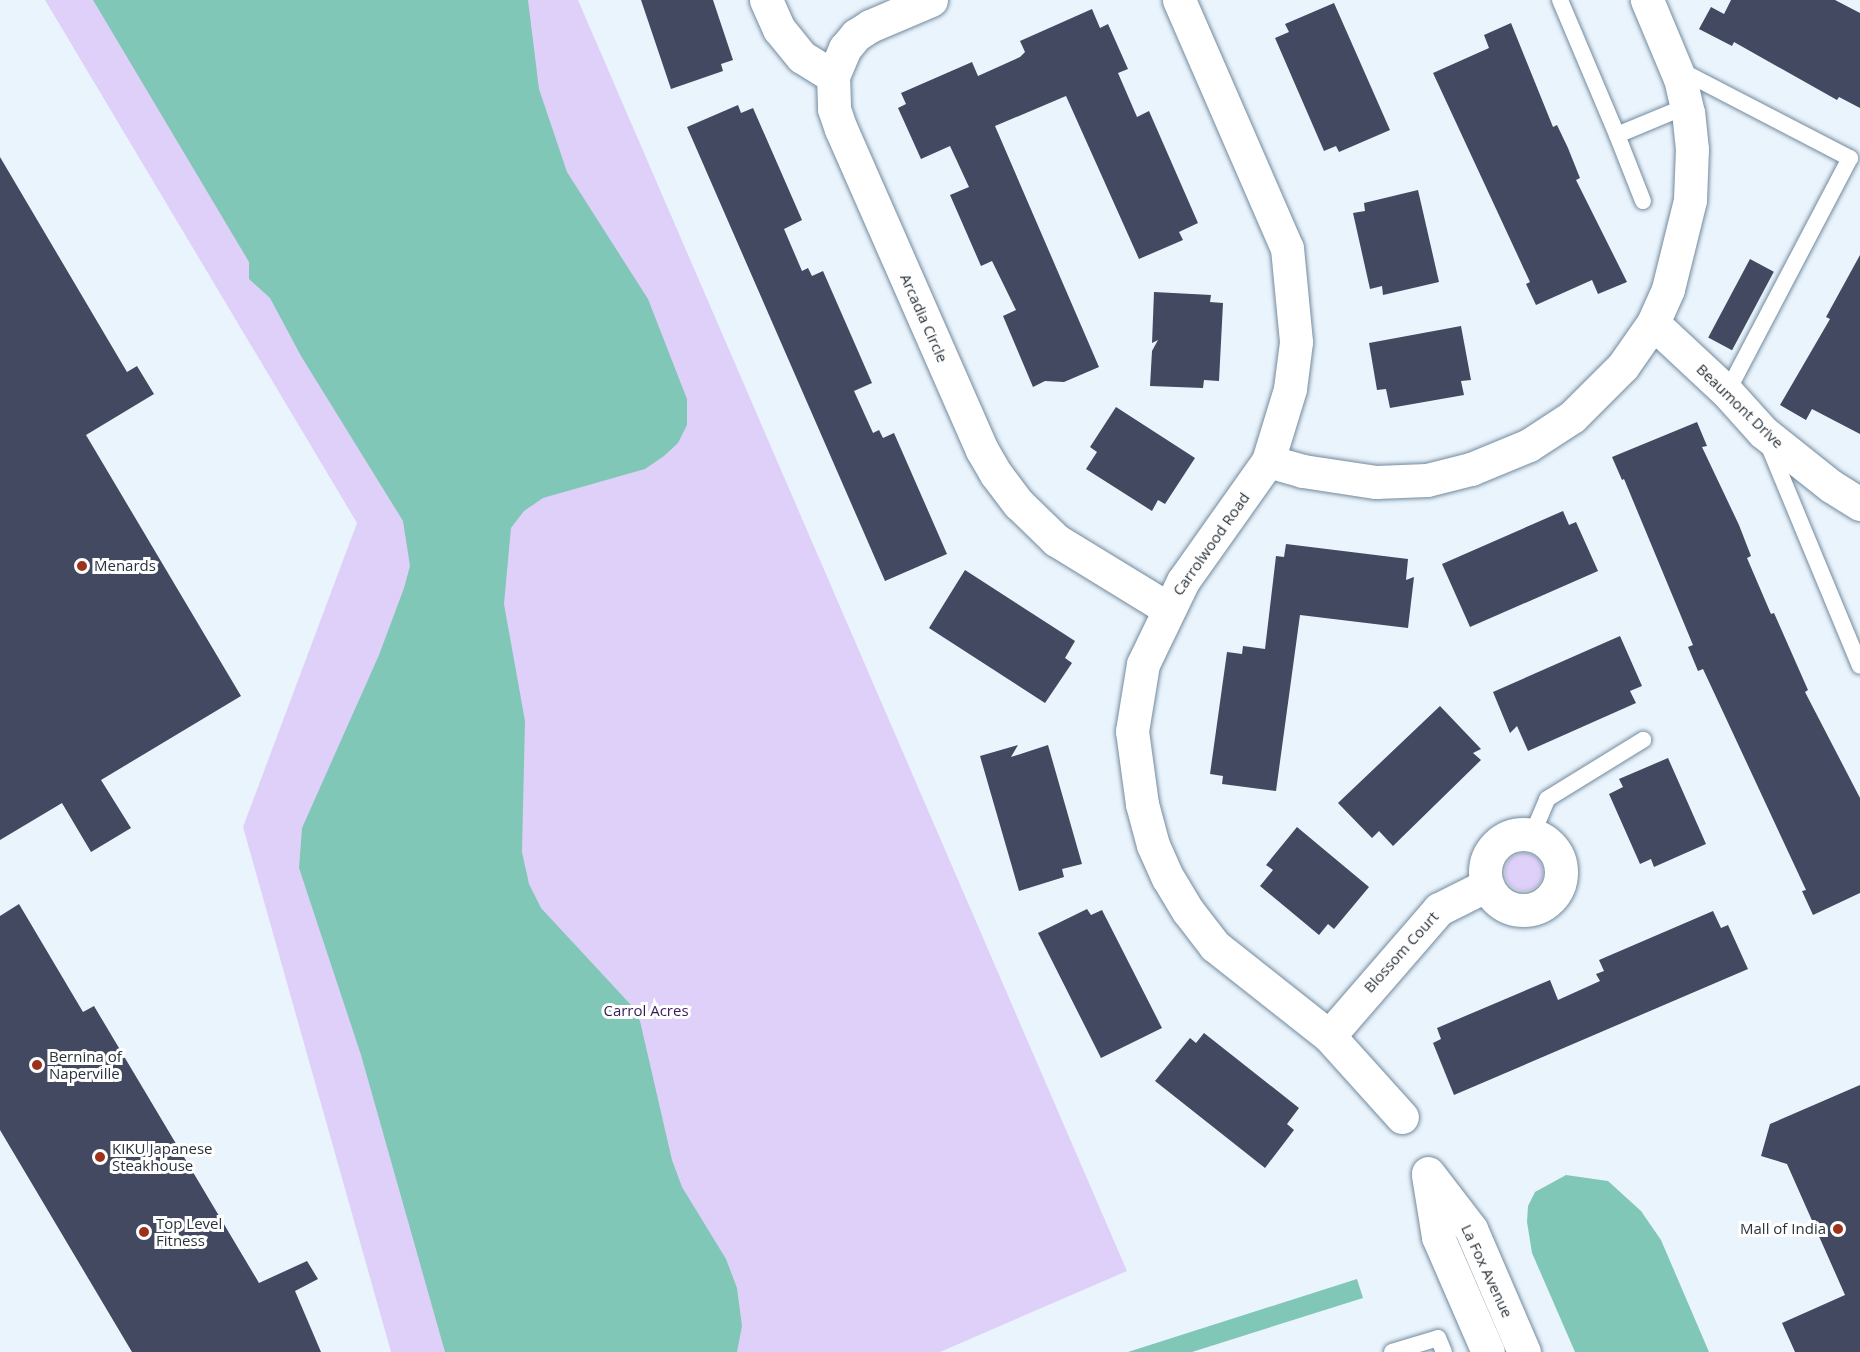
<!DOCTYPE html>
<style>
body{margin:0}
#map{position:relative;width:1860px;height:1352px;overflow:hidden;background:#eaf4fd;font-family:"Open Sans",sans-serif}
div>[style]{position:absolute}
.green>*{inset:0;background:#dfd0f9}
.round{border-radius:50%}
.water>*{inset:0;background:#81c7b8}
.building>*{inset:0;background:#424960;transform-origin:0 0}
.roads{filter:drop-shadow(0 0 2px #728a9d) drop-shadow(0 0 2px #728a9d)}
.service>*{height:16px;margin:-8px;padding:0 8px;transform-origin:8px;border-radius:8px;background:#fff}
.minor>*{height:33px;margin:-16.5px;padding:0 16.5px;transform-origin:16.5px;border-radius:16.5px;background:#fff}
.minor>.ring{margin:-16.5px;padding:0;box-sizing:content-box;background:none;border:33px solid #fff;border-radius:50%}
.dots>*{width:16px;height:16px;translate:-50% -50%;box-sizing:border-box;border:3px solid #fff;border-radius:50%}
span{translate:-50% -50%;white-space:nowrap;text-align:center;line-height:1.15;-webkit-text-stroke:6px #fff;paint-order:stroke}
.street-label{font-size:15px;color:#29333b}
.poi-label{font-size:15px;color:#29333b}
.left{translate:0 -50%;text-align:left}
.right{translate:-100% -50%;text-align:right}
.park-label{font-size:15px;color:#371b57}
</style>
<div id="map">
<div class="green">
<div style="clip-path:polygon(45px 0,578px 0,1127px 1271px,940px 1352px,391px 1352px,243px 827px,357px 523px)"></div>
<div class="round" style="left:1505px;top:853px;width:38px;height:38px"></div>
</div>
<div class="water">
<div style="clip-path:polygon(93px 0,528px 0,539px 89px,567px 172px,648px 299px,687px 399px,687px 425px,678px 443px,664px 456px,645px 469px,543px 498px,524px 511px,511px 528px,504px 604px,525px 721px,522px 852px,529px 884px,541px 908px,631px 1005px,640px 1021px,672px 1160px,682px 1187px,726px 1259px,737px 1288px,742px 1326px,737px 1352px,445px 1352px,361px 1055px,299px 868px,302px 828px,379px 655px,404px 588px,410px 566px,403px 521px,301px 356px,270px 298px,249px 279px,249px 262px)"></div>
<div style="clip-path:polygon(1566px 1175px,1608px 1181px,1641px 1211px,1661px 1240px,1709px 1352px,1575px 1352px,1532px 1253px,1527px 1222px,1528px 1206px,1535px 1192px)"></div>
<div style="clip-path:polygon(1357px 1279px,1363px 1298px,1192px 1352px,1128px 1352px)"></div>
</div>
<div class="building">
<div style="clip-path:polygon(641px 0,713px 0,733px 60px,721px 64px,723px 71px,671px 89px)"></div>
<div style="clip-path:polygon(1731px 0,1835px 0,1860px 13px,1860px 108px,1839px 97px,1837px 100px,1734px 42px,1732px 46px,1699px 29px,1711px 7px,1724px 14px)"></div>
<div style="clip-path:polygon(1334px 3px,1390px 130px,1339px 152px,1336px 146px,1324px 151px,1275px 38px,1289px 32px,1285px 24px)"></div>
<div style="clip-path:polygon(1092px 9px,1100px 28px,1108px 24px,1128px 69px,1118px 73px,1137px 117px,1149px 111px,1198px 223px,1179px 232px,1183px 240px,1139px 259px,1066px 96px,995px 126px,1099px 367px,1064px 382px,1045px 381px,1033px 387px,1003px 316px,1016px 310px,992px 261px,981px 266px,950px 195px,969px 187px,950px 146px,921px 159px,898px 108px,906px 104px,901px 93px,972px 62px,978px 76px,1020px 57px,1025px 52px,1020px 41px)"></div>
<div style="clip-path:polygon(1511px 23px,1553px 127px,1557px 125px,1568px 148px,1580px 178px,1576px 180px,1627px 282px,1598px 294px,1592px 280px,1536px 305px,1526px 284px,1530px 282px,1433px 73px,1489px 48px,1484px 35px)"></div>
<div style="clip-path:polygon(738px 105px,741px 113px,753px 108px,802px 220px,784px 229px,802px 271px,808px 268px,812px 276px,823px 271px,872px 383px,854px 391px,873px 433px,879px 430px,883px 438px,894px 433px,947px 554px,885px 581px,687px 127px)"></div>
<div style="clip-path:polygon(0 157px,127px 372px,137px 366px,154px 394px,86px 435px,241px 696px,101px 780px,131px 828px,91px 852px,62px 803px,0 840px)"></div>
<div style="clip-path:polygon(1418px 190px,1439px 282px,1383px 295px,1382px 286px,1370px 289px,1353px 213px,1365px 211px,1364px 203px)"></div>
<div style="clip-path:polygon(1860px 255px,1860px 434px,1812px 409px,1806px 420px,1780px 405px,1830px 319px,1826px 317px)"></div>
<div style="left:1750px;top:259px;width:27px;height:89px;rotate:28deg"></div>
<div style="clip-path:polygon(1154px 292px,1211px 295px,1210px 302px,1223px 303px,1219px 381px,1204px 380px,1203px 388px,1150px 386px,1152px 351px,1158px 340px,1152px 343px)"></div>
<div style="clip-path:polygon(1461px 326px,1471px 380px,1461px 381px,1464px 395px,1390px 408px,1386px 389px,1377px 390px,1369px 343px)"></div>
<div style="clip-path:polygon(1116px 407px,1195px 458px,1165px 504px,1158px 500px,1152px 511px,1086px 469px,1097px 452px,1090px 447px)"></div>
<div style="clip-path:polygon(1697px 422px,1707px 446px,1702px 447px,1739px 525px,1751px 556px,1747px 558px,1771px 614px,1774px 613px,1808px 690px,1805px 692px,1860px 798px,1860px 893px,1813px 915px,1802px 891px,1806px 890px,1703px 669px,1698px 671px,1688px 647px,1693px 645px,1624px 479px,1622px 480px,1612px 457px)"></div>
<div style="clip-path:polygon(1563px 511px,1569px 525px,1576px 522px,1598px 571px,1470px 627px,1442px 564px)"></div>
<div style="clip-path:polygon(1286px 544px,1408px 559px,1406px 580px,1414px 577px,1408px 628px,1300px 615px,1276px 791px,1222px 784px,1223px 776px,1210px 774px,1227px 652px,1242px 654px,1243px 646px,1265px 649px,1276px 556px,1284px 557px)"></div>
<div style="clip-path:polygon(965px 570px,1075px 641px,1065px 658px,1072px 663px,1045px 703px,929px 628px)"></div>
<div style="clip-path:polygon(1620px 636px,1642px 686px,1630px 691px,1636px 703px,1528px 751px,1517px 726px,1510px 733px,1493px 692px)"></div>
<div style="clip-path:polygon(1440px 706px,1481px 749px,1473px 753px,1481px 760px,1393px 846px,1379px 831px,1372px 838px,1338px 803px)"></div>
<div style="clip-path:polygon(1018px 745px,1011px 757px,1048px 745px,1082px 864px,1062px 869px,1064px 877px,1019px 891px,980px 756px)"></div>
<div style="clip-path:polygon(1668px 758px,1706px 844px,1654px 867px,1651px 859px,1640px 864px,1609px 794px,1623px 787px,1619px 779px)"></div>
<div style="clip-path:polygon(1297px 827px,1369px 887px,1334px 929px,1328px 924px,1319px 935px,1260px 886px,1273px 870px,1266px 865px)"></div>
<div style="clip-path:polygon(19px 904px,83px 1012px,94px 1006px,259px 1283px,307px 1261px,318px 1279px,295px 1291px,321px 1352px,132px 1352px,0 1130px,0 916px)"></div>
<div style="clip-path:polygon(1087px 909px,1091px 915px,1102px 910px,1162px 1028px,1101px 1058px,1038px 933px)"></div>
<div style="clip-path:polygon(1713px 911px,1721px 928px,1728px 925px,1748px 969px,1454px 1095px,1433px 1043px,1441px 1039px,1437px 1028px,1550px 980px,1558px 1000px,1600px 981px,1596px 974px,1604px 971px,1599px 960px)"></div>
<div style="clip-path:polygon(1204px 1033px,1299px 1108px,1287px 1124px,1294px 1130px,1265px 1168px,1155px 1081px,1190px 1038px,1196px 1043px)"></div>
<div style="clip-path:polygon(1860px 1085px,1860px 1352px,1795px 1352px,1782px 1323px,1845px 1295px,1787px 1164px,1761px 1156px,1770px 1124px)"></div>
</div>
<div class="roads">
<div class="service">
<div style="left:1560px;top:0;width:147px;rotate:67.1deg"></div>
<div style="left:1617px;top:135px;width:76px;rotate:-22.5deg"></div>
<div style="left:1678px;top:69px;width:194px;rotate:27.4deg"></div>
<div style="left:1850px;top:158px;width:264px;rotate:117.7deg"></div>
<div style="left:1617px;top:135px;width:71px;rotate:68.5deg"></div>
<div style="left:1768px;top:444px;width:240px;rotate:67.5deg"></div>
<div style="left:1532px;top:835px;width:39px;rotate:-67deg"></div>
<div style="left:1547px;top:799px;width:113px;rotate:-31.6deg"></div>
<div style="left:1392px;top:1352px;width:48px;rotate:-16.9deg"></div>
<div style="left:1438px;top:1338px;width:15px;rotate:67deg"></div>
</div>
<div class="minor">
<div style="left:766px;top:0;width:32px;rotate:66deg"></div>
<div style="left:779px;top:29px;width:36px;rotate:51deg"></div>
<div style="left:802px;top:57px;width:36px;rotate:32deg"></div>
<div style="left:931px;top:0;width:66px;rotate:156.9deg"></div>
<div style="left:870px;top:26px;width:17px;rotate:147deg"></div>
<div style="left:856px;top:35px;width:17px;rotate:130deg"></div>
<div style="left:845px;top:48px;width:30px;rotate:113deg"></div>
<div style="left:833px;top:76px;width:33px;rotate:88deg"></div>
<div style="left:834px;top:109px;width:21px;rotate:71deg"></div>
<div style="left:841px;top:129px;width:351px;rotate:66.3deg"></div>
<div style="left:982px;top:450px;width:28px;rotate:60deg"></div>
<div style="left:996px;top:474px;width:38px;rotate:53deg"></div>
<div style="left:1019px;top:504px;width:52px;rotate:44.2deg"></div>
<div style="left:1056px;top:540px;width:130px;rotate:31.5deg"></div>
<div style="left:1179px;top:0;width:270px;rotate:66.5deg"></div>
<div style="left:1287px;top:248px;width:94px;rotate:84.5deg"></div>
<div style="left:1296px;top:342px;width:47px;rotate:97.3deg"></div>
<div style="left:1290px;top:389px;width:75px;rotate:107deg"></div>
<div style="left:1268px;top:461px;width:147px;rotate:125.3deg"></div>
<div style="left:1183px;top:581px;width:92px;rotate:115.7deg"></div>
<div style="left:1143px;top:664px;width:68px;rotate:99.3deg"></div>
<div style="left:1132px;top:731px;width:74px;rotate:82.2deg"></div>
<div style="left:1142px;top:804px;width:42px;rotate:75deg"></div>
<div style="left:1153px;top:845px;width:36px;rotate:66deg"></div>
<div style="left:1168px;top:878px;width:39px;rotate:59deg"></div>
<div style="left:1188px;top:911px;width:44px;rotate:52.4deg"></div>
<div style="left:1215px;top:946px;width:145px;rotate:38.3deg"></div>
<div style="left:1329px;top:1036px;width:109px;rotate:48deg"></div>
<div style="left:1653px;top:323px;width:101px;rotate:43deg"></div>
<div style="left:1727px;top:392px;width:54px;rotate:48deg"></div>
<div style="left:1763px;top:432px;width:87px;rotate:38.5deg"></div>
<div style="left:1831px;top:486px;width:34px;rotate:32deg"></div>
<div style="left:1268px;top:461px;width:36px;rotate:16deg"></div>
<div style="left:1303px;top:471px;width:74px;rotate:8.6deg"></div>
<div style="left:1376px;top:482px;width:51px;rotate:-2.2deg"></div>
<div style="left:1427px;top:480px;width:45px;rotate:-14deg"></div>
<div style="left:1471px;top:469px;width:63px;rotate:-22.5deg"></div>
<div style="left:1529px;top:445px;width:51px;rotate:-33.1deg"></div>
<div style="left:1572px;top:417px;width:72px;rotate:-45deg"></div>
<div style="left:1623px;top:366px;width:52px;rotate:-55.1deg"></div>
<div style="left:1653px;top:323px;width:37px;rotate:-66deg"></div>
<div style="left:1668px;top:289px;width:92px;rotate:-76.1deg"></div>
<div style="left:1690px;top:200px;width:51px;rotate:-87.8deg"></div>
<div style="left:1692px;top:149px;width:36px;rotate:-96deg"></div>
<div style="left:1688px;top:113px;width:35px;rotate:-103deg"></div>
<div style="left:1680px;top:79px;width:86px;rotate:-112.7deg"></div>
<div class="ring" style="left:1485px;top:834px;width:43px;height:43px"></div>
<div style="left:1329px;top:1036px;width:168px;rotate:-49.1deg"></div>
<div style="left:1439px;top:909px;width:54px;rotate:-26.6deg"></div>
<div style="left:1428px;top:1173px;width:71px;rotate:52.5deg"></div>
<div style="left:1471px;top:1229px;width:134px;rotate:66.7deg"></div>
<div style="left:1428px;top:1175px;width:63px;rotate:80.8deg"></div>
<div style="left:1438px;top:1237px;width:125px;rotate:66.5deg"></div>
</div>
</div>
<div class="dots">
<div style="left:82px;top:566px;background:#9b321a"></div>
<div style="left:37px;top:1065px;background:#9b321a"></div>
<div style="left:100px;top:1157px;background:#9b321a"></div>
<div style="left:1838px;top:1229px;background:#9b321a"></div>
<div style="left:144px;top:1232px;background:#9b321a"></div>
</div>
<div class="street-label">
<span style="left:924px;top:318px;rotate:66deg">Arcadia Circle</span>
<span style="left:1740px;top:406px;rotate:44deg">Beaumont Drive</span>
<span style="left:1211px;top:544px;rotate:-55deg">Carrolwood Road</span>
<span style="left:1401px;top:952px;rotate:-48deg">Blossom Court</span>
<span style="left:1487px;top:1271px;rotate:65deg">La Fox Avenue</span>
</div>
<div class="poi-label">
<span class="left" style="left:94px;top:566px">Menards</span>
<span class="left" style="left:49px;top:1065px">Bernina of<br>Naperville</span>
<span class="left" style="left:112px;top:1157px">KIKU Japanese<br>Steakhouse</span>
<span class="left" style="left:156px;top:1232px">Top Level<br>Fitness</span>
<span class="right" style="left:1826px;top:1229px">Mall of India</span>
</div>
<div class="park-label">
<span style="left:646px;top:1011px">Carrol Acres</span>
</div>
</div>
